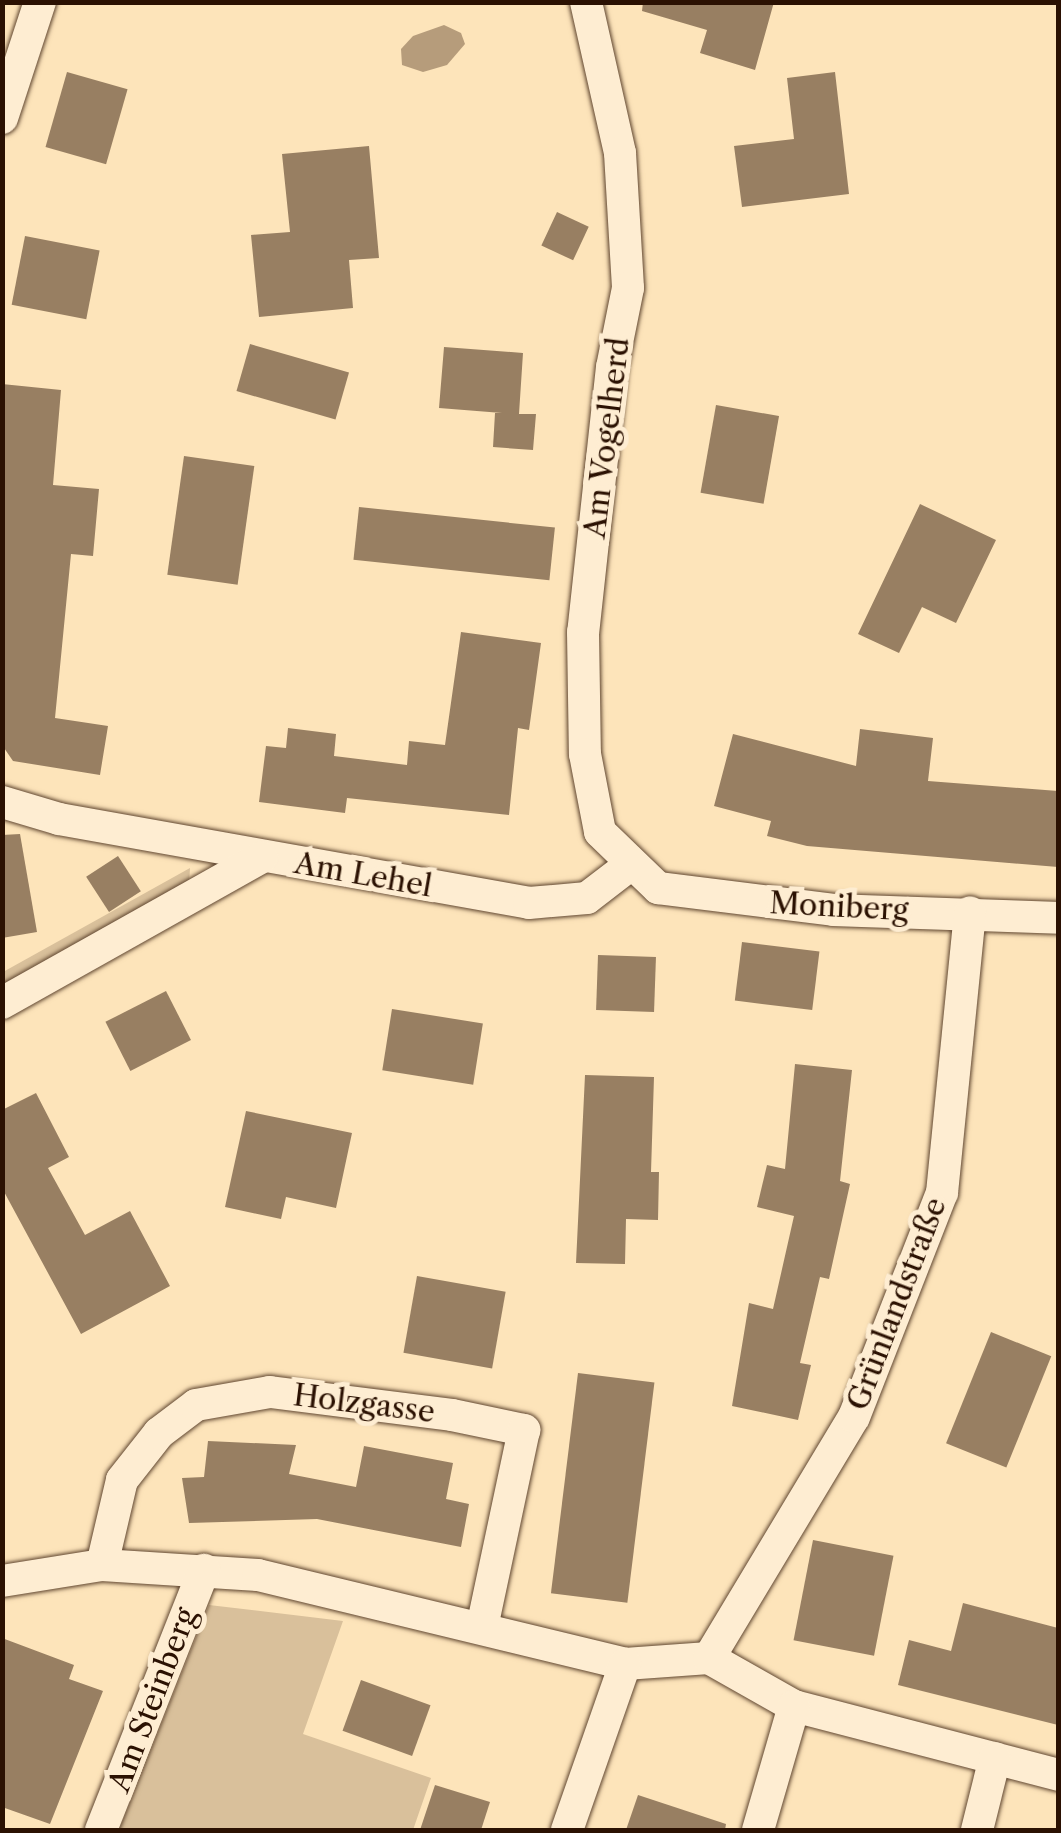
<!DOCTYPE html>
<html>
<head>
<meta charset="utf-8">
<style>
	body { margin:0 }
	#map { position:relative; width:1061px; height:1833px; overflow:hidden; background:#fde4ba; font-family:"Libre Caslon Text",serif }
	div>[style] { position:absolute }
	.green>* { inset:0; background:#d9c09b }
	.water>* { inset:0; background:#b69c7b }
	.building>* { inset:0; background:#987f62; transform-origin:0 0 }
	.roads { filter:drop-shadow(0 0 2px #604630) drop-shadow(0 0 2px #604630) }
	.minor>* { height:32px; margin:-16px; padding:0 16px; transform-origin:16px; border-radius:16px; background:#feedd2 }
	span { translate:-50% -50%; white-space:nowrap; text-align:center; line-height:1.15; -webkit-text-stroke:10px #feedd2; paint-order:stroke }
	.street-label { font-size:30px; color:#2b1102 }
	.frame { position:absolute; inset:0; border:5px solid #2b1102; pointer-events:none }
</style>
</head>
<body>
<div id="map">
	<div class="green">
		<i style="clip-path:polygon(190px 868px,189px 883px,3px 988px,3px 972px)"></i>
		<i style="clip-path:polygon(209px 1605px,343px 1621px,303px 1734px,431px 1778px,413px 1830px,119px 1830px)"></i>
	</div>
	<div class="water">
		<i style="clip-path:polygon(444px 25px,461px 33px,465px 44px,447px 65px,423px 72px,402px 65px,401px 49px,413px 36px)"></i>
	</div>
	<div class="building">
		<i style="clip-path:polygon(643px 2px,774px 2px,755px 70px,700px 53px,707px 30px,642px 11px)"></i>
		<i style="left:67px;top:72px;width:63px;height:78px;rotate:16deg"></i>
		<i style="clip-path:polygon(835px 72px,849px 194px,742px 207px,734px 146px,794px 139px,787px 78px)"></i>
		<i style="clip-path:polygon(369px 146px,379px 258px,349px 260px,353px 308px,259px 317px,251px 235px,290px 232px,282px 154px)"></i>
		<i style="left:557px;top:212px;width:35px;height:37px;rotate:25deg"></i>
		<i style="left:25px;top:236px;width:76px;height:70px;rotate:11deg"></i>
		<i style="left:250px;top:344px;width:103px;height:49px;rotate:16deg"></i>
		<i style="clip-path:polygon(444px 347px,523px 353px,519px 414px,536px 414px,533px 450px,493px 447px,495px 413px,502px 413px,439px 408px)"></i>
		<i style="clip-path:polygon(2px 384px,61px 390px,53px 485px,99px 489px,93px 556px,71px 554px,55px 718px,108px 726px,100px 775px,13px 761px,2px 745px)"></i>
		<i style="left:716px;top:405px;width:64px;height:89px;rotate:10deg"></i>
		<i style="left:184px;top:456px;width:71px;height:120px;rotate:8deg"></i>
		<i style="clip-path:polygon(920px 504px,996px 540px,956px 623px,922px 607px,899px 653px,858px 634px)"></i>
		<i style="left:359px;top:507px;width:197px;height:53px;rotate:6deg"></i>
		<i style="clip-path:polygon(461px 632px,541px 643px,529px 730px,518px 728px,509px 815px,347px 798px,345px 813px,259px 802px,266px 746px,286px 748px,288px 728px,336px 734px,334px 756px,407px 765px,409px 741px,445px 745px)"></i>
		<i style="clip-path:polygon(860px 729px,933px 738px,928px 781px,1058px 791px,1058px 867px,807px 846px,767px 836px,771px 821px,714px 806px,733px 734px,856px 766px)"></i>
		<i style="clip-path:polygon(20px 834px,37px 932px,2px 938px,2px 835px)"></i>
		<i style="left:118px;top:856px;width:42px;height:38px;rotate:57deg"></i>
		<i style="left:742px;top:942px;width:78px;height:59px;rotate:7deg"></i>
		<i style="left:598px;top:955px;width:58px;height:55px;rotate:2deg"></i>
		<i style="left:166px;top:991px;width:55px;height:68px;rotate:63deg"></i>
		<i style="left:392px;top:1009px;width:92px;height:62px;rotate:9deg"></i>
		<i style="clip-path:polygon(795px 1064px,852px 1070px,840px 1181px,850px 1184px,829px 1279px,820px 1277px,800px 1363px,811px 1365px,798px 1420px,732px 1406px,749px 1303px,773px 1309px,794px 1216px,757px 1207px,767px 1165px,785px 1169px)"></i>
		<i style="clip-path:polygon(585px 1075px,654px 1077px,651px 1172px,659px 1172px,658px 1220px,626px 1219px,625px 1264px,576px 1263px)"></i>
		<i style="clip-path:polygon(36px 1093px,69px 1157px,48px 1168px,85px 1235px,130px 1211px,170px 1286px,81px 1334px,2px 1188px,2px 1110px)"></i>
		<i style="clip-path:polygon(246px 1111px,352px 1133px,336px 1208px,286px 1197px,281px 1219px,225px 1207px)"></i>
		<i style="left:417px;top:1276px;width:90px;height:78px;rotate:10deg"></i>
		<i style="left:991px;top:1332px;width:65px;height:120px;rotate:22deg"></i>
		<i style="left:578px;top:1373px;width:77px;height:222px;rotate:7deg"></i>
		<i style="clip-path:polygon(208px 1441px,296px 1445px,289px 1474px,356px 1487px,364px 1446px,453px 1463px,446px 1499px,469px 1504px,461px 1547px,317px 1519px,189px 1523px,182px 1478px,204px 1477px)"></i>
		<i style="left:813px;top:1540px;width:82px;height:102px;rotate:11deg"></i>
		<i style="clip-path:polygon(963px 1603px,1058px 1628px,1058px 1725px,898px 1685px,909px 1640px,951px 1651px)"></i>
		<i style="clip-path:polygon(2px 1638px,74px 1665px,69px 1679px,103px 1691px,50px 1824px,2px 1807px)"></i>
		<i style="left:361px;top:1680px;width:74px;height:54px;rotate:20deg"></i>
		<i style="clip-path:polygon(435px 1785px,490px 1802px,481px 1830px,420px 1830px)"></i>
		<i style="clip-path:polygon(638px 1795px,726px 1824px,725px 1830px,626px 1830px)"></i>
	</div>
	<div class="roads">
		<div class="minor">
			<i style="left:586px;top:2px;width:155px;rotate:77.3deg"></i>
			<i style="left:620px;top:153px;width:135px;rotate:86.6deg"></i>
			<i style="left:628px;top:288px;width:81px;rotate:101.4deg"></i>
			<i style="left:612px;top:367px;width:267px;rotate:96.2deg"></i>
			<i style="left:583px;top:632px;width:122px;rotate:89.1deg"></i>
			<i style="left:585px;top:754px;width:79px;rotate:79.1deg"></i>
			<i style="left:600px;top:832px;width:81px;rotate:44deg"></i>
			<i style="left:658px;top:888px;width:177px;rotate:7.1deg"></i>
			<i style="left:834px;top:910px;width:224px;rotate:2deg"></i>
			<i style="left:2px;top:118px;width:122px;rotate:-71.9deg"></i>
			<i style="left:2px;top:802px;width:59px;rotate:16.6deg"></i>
			<i style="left:59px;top:819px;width:477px;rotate:10.1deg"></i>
			<i style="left:529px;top:903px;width:58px;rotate:-4.9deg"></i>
			<i style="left:587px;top:898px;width:54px;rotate:-37.5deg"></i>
			<i style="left:2px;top:1003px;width:298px;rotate:-29.3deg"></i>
			<i style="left:102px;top:1565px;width:87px;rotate:-76.8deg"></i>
			<i style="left:122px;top:1480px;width:60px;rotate:-51.8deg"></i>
			<i style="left:159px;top:1433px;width:46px;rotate:-37.1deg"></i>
			<i style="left:196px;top:1405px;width:75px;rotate:-10deg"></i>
			<i style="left:270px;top:1392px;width:183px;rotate:7.2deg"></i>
			<i style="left:452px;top:1415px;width:74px;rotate:11.8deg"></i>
			<i style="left:524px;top:1430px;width:201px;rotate:102deg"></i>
			<i style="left:2px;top:1581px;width:101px;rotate:-9.1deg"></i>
			<i style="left:102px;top:1565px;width:156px;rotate:3.7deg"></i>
			<i style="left:258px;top:1575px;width:378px;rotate:13.6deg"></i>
			<i style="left:625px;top:1664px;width:84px;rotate:-4.1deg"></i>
			<i style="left:709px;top:1658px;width:98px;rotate:29.5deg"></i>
			<i style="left:794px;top:1706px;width:273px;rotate:14.6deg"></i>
			<i style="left:709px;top:1658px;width:281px;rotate:-59deg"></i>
			<i style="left:854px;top:1417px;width:241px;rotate:-68.6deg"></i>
			<i style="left:942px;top:1193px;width:282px;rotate:-84.3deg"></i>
			<i style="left:101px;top:1830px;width:280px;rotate:-68.4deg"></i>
			<i style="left:567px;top:1830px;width:176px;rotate:-70.7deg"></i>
			<i style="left:758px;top:1830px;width:129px;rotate:-73.8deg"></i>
			<i style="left:977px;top:1830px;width:74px;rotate:-76deg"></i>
		</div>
	</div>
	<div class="street-label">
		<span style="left:607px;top:438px;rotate:-83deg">Am Vogelherd</span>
		<span style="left:363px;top:875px;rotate:10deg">Am Lehel</span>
		<span style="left:839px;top:907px;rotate:3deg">Moniberg</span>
		<span style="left:897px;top:1304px;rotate:-69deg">Grünlandstraße</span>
		<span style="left:364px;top:1404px;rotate:7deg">Holzgasse</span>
		<span style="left:153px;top:1700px;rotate:-69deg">Am Steinberg</span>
	</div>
	<div class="frame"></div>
</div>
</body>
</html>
